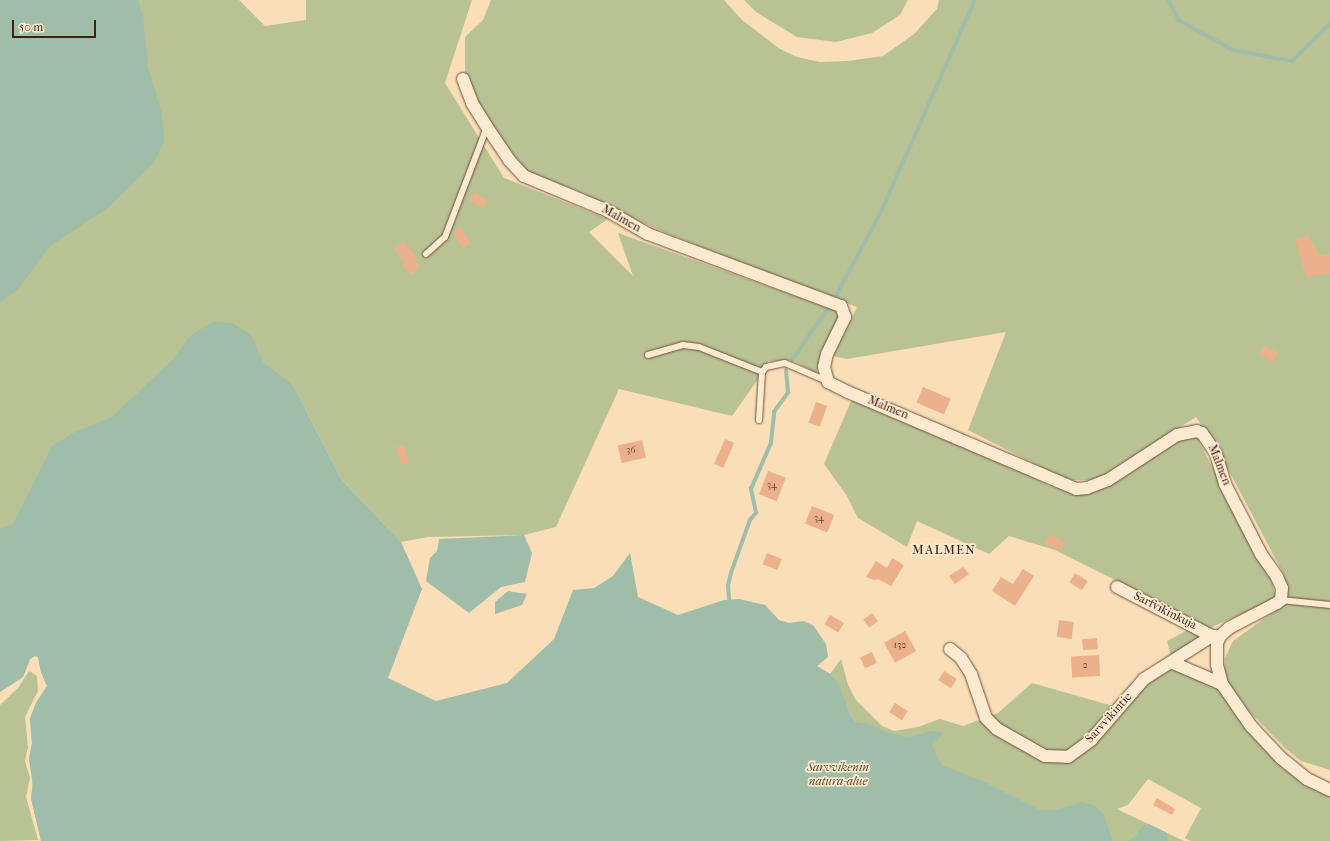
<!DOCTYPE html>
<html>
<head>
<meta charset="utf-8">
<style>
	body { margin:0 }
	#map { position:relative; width:1330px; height:841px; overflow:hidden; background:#fadeb7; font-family:"IM FELL French Canon",serif }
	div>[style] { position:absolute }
	.green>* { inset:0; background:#b9c293 }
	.water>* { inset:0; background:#9fbda9 }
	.stream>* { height:3.5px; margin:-1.75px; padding:0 1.75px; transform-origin:1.75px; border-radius:1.75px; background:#9fbda9 }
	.building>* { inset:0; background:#ebb18d; transform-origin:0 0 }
	.roads { filter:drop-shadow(0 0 1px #6d503b) drop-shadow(0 0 1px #6d503b) }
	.lane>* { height:6px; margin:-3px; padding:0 3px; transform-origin:3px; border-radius:3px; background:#fcead0 }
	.street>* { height:12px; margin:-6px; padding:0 6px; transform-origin:6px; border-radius:6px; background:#fcead0 }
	span { translate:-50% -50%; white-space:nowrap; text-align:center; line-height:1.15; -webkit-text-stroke:3.5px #fcead0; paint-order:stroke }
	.number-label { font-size:10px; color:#694531 }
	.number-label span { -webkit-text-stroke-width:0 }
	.street-label { font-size:12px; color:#3e2112 }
	.park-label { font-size:12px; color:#5d4932; font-style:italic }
	.neighbourhood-label { font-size:13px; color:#3e2112; letter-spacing:1px }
	.scale { position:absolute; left:12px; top:20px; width:84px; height:18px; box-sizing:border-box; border:2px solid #3e2112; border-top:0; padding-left:5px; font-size:12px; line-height:14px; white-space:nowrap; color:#3e2112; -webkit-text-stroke:3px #fcead0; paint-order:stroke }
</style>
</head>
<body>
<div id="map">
	<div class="green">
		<i style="clip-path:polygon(18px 0,239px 0,265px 26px,306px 20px,306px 0,472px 0,445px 83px,504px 178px,608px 219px,589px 232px,633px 276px,618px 233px,843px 313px,828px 339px,816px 373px,792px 360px,768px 361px,763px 372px,732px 416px,619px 389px,556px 527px,524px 535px,428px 537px,401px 542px,341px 479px,293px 385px,58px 781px,41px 841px,31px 798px,33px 778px,29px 759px,32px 743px,30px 719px,36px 703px,47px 686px,41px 672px,38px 657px,35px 656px,30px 659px,23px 677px,0 692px,0 75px)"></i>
		<i style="clip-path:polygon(491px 0,724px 0,742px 20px,780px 49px,797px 57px,820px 62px,848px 61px,883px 56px,914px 34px,937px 9px,939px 0,1330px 0,1330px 770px,1301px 761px,1286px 749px,1238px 700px,1224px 676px,1225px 658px,1233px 641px,1286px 603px,1284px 575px,1218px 450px,1196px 417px,1097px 480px,1066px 480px,968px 430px,1006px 332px,847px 359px,833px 356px,857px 307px,704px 248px,654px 228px,579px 191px,527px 172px,477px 106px,465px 79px,465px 37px,483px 20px)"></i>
		<i style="clip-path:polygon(744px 0,908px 0,900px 15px,872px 33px,836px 42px,797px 37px,756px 12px)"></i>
		<i style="clip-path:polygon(851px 401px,914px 419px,1050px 486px,1076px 493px,1099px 490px,1193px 430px,1271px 579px,1276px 599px,1214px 626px,1181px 655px,1171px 658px,1167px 641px,1201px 623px,1055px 550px,1009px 536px,989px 554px,917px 521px,907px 547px,858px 518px,847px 496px,824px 464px)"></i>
		<i style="clip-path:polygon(841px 659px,848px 685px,856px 700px,882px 726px,894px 731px,918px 727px,940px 719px,963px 726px,998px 713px,1032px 683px,1120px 708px,1165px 669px,1179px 670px,1217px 686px,1237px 715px,1330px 796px,1330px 841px,1191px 841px,1185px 838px,1201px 808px,1148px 779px,1128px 805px,1117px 809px,1184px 841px,813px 841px,822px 685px)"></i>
		<i style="clip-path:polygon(29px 671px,37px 676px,38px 691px,25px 717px,28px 747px,25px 761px,30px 778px,26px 797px,38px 840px,0 841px,0 705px,18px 688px)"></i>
	</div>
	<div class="water">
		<i style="clip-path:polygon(0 0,138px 0,143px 16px,148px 67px,162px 114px,164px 143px,152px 165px,109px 207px,50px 246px,17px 291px,0 302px)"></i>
		<i style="clip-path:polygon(213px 322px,233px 323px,251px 335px,263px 362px,293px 385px,341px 479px,401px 542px,422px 589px,388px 678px,436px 701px,507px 683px,554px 639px,573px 590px,594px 588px,613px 576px,630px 553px,638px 597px,678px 615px,724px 600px,739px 599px,765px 605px,779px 620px,789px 623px,803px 621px,813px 625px,826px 644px,828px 657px,817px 666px,829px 673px,839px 684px,850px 715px,855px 722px,872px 725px,885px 732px,908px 737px,932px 731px,944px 733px,932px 746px,942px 765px,980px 780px,1040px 810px,1058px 810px,1081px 802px,1094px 805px,1103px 813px,1113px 841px,41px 841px,31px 798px,33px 786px,29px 759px,32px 743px,30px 719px,36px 703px,47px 686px,41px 672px,38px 657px,35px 656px,30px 659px,23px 677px,0 692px,0 529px,13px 524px,52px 446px,73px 433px,112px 417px,174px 358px,191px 335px)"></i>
		<i style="clip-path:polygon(524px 535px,532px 553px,525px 582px,501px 587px,469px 613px,426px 581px,430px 558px,437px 551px,439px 539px)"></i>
		<i style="clip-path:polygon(508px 591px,527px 594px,522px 605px,495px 614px,495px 602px)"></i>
		<i style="clip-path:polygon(1149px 824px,1167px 833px,1168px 841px,1127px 841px,1134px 838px,1143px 825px)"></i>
	</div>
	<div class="stream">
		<i style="left:1169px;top:0;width:22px;rotate:63deg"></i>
		<i style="left:1179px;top:20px;width:62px;rotate:29.1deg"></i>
		<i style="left:1233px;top:50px;width:60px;rotate:10.6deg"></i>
		<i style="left:1292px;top:61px;width:53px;rotate:-44.2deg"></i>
		<i style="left:836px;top:296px;width:95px;rotate:-61.8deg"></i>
		<i style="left:881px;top:212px;width:232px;rotate:-66.1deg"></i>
		<i style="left:792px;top:360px;width:66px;rotate:-54.9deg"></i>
		<i style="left:729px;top:600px;width:14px;rotate:-94deg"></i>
		<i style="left:728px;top:586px;width:13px;rotate:-77deg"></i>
		<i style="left:731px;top:573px;width:56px;rotate:-70.3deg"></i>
		<i style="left:750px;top:520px;width:9px;rotate:-49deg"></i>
		<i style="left:756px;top:513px;width:25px;rotate:-102deg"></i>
		<i style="left:751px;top:489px;width:50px;rotate:-66.5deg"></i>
		<i style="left:771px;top:443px;width:31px;rotate:-84deg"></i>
		<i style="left:774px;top:412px;width:24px;rotate:-54deg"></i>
		<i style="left:788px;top:393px;width:22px;rotate:-95deg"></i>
	</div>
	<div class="building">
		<i style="left:474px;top:192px;width:16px;height:10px;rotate:30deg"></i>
		<i style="clip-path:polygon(461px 227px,471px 243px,462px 248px,453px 231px)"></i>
		<i style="clip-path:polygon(1308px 236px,1320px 255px,1330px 254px,1330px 273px,1306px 277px,1295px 239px)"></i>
		<i style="clip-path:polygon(403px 242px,417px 257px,414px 260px,420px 266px,411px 275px,402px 265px,405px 262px,394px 250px)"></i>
		<i style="left:1265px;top:345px;width:15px;height:11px;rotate:32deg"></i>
		<i style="left:923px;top:387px;width:30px;height:17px;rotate:23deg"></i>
		<i style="left:816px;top:402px;width:12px;height:22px;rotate:20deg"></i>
		<i style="left:725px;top:439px;width:10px;height:27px;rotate:24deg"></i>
		<i style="left:642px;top:440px;width:18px;height:25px;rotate:77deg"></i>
		<i style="left:404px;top:445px;width:19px;height:8px;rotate:74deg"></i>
		<i style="left:768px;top:471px;width:19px;height:25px;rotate:21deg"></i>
		<i style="left:812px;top:506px;width:24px;height:19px;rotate:22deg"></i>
		<i style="left:1051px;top:534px;width:16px;height:11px;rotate:30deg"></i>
		<i style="left:767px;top:553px;width:16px;height:12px;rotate:22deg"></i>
		<i style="clip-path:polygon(892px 558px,904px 565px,891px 586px,878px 579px,874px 580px,866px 577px,876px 561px,887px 568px)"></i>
		<i style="clip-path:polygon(963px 567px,969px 574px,955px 584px,949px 576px)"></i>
		<i style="clip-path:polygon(1023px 569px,1034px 576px,1015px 606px,992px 591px,1001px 577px,1013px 584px)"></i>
		<i style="left:1075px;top:573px;width:15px;height:11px;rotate:32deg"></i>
		<i style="left:872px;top:613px;width:10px;height:11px;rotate:53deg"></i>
		<i style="left:830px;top:615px;width:16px;height:11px;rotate:30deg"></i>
		<i style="left:1059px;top:620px;width:15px;height:17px;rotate:8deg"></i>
		<i style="left:905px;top:631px;width:23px;height:24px;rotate:61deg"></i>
		<i style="left:1097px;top:638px;width:11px;height:15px;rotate:85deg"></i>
		<i style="left:872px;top:652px;width:12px;height:13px;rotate:66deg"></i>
		<i style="left:1099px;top:655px;width:21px;height:28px;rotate:87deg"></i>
		<i style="left:944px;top:671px;width:15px;height:11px;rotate:32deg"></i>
		<i style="left:895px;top:703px;width:15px;height:11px;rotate:32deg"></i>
		<i style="clip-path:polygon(1157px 798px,1175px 809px,1172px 815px,1153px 805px)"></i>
	</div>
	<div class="roads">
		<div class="lane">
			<i style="left:426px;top:254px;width:25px;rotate:-42deg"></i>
			<i style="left:445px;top:237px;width:118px;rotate:-69.1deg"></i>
			<i style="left:648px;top:355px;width:36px;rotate:-16deg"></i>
			<i style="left:683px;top:345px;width:16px;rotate:7deg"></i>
			<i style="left:699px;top:347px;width:68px;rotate:21.6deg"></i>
			<i style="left:759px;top:420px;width:48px;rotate:-86.4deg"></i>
			<i style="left:762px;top:372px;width:6px;rotate:-51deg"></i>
			<i style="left:766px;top:367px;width:19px;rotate:-12deg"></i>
			<i style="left:785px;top:363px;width:46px;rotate:23.2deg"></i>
			<i style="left:1281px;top:600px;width:49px;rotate:5.8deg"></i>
		</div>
		<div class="street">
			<i style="left:463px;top:79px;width:26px;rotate:69deg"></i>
			<i style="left:472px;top:103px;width:28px;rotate:58deg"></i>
			<i style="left:487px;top:127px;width:40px;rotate:56deg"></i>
			<i style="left:509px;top:160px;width:22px;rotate:47deg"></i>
			<i style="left:524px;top:176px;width:91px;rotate:22.6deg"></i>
			<i style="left:608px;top:211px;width:46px;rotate:29.9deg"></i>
			<i style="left:648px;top:234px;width:206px;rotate:20.5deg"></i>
			<i style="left:841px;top:306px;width:12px;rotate:70deg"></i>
			<i style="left:845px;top:317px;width:41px;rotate:115.9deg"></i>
			<i style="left:827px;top:354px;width:13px;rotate:103deg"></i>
			<i style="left:824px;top:367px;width:16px;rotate:75deg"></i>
			<i style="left:828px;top:382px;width:22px;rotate:27deg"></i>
			<i style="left:848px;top:392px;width:248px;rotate:23deg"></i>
			<i style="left:1076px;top:489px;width:11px;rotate:-5deg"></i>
			<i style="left:1087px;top:488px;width:22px;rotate:-21deg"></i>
			<i style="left:1108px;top:480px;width:82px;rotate:-33.1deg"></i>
			<i style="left:1177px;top:435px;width:20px;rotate:-11deg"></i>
			<i style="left:1197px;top:431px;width:5px;rotate:22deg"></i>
			<i style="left:1202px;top:433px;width:25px;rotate:56deg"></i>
			<i style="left:1216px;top:454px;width:31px;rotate:73deg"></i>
			<i style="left:1225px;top:484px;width:79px;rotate:62.8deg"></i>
			<i style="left:1261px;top:554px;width:28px;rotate:55deg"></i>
			<i style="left:1277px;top:577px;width:12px;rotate:66deg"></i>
			<i style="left:1282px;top:588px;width:12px;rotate:95deg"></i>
			<i style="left:1281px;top:600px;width:5px;rotate:143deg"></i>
			<i style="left:1277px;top:603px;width:54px;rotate:152.5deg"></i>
			<i style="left:1229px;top:628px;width:12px;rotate:138deg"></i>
			<i style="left:1220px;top:636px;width:8px;rotate:113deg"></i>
			<i style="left:1217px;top:643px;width:22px;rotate:90deg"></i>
			<i style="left:1217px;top:665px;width:20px;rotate:75deg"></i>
			<i style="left:1222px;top:684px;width:51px;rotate:55.4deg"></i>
			<i style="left:1251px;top:726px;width:44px;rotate:46.8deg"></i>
			<i style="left:1281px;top:758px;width:33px;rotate:39deg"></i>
			<i style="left:1307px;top:779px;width:25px;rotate:26deg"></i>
			<i style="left:1117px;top:587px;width:107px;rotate:27.3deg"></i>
			<i style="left:950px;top:649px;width:14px;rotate:39deg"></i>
			<i style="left:961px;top:658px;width:19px;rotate:58deg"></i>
			<i style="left:971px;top:674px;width:46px;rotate:71.2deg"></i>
			<i style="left:986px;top:718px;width:16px;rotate:45deg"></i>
			<i style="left:997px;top:729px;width:55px;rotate:29.4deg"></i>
			<i style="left:1045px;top:756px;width:23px;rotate:2deg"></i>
			<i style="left:1068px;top:757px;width:29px;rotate:-36deg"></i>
			<i style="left:1091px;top:740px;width:81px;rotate:-49deg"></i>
			<i style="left:1144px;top:679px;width:80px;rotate:-32.3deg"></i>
			<i style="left:1212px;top:636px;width:8px"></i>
			<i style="left:1173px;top:663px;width:53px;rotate:23.2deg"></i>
		</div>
	</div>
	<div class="number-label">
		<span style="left:631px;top:451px">36</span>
		<span style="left:772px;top:486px">34</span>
		<span style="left:819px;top:519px">34</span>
		<span style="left:900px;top:646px">132</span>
		<span style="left:1085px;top:666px">2</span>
	</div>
	<div class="street-label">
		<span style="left:621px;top:219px;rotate:29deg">Malmen</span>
		<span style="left:888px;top:408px;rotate:22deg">Malmen</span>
		<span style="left:1219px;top:465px;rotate:68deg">Malmen</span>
		<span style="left:1165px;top:611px;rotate:27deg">Sarfvikinkuja</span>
		<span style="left:1109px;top:718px;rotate:-48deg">Sarvvikintie</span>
	</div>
	<div class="park-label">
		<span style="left:838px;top:775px">Sarvvikenin<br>natura-alue</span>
	</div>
	<div class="neighbourhood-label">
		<span style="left:944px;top:550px">MALMEN</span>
	</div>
	<div class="scale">50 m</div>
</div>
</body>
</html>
